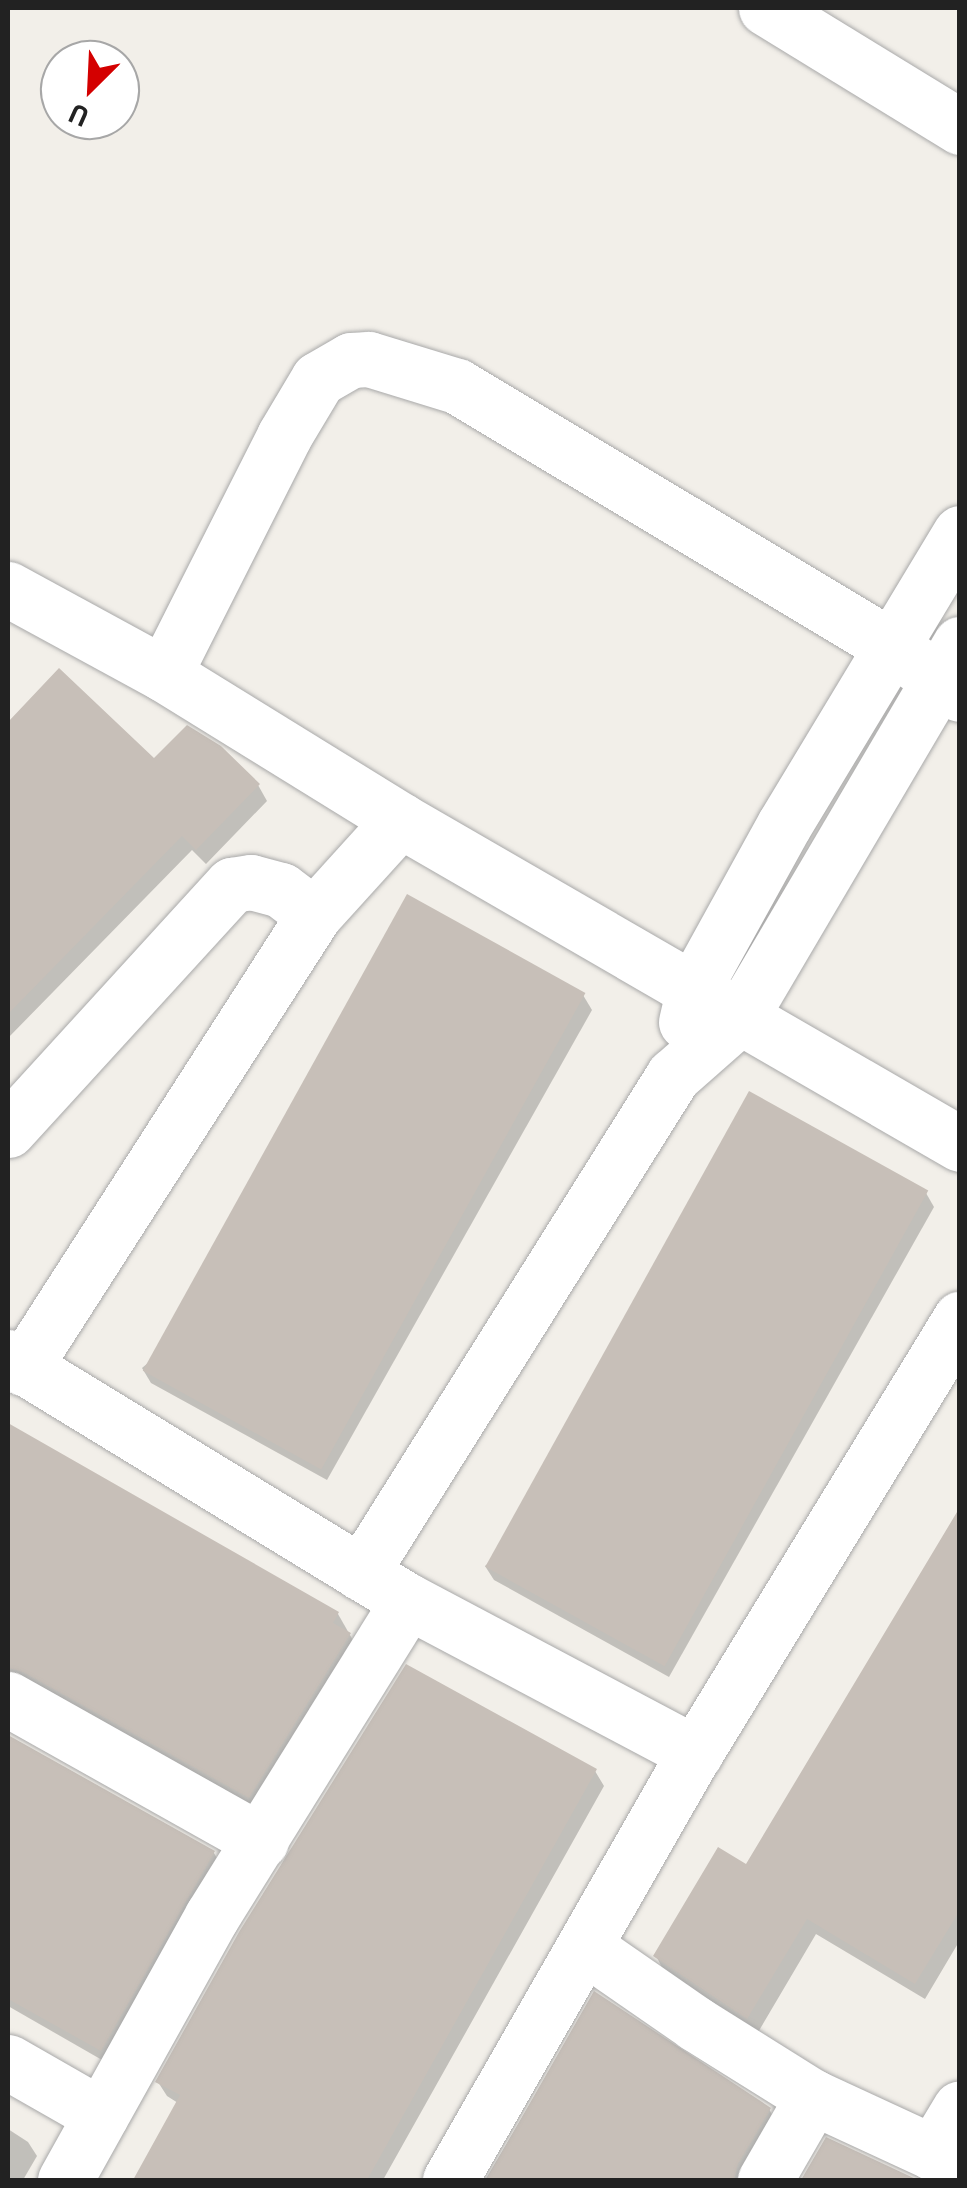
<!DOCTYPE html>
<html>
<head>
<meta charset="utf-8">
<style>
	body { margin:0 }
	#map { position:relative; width:967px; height:2188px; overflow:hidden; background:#f2efe9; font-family:"Titillium Web",sans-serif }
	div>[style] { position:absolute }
	.shadow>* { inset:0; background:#0003 }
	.building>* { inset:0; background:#c7bfb8; transform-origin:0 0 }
	.roads { filter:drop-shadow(0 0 2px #a9a9a9) drop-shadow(0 0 2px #a9a9a9) }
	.minor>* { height:55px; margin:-27.5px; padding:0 27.5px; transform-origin:27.5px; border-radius:27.5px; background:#fff }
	span { translate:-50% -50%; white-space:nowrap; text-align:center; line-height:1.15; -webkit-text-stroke:10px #fff; paint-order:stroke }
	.frame { position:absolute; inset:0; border:10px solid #222; pointer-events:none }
	.north { position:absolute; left:40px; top:40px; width:100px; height:100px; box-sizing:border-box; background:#fff; border:2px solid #a7a7a7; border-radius:50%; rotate:204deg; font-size:28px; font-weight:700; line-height:40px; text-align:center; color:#222 }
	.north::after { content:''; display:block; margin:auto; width:35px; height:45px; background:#d40000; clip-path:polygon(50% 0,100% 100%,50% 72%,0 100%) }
</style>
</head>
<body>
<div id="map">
	<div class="shadow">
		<i style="clip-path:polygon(59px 672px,154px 762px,258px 785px,267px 801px,206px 864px,192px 850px,8px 1038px,8px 725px)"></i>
		<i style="clip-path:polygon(583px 995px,592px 1010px,327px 1480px,151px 1383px,142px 1368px)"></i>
		<i style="clip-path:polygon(926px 1193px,934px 1207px,669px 1677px,494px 1580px,485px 1566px)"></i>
		<i style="clip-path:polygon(8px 1424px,338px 1614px,358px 1649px,257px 1811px,8px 1684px)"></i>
		<i style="clip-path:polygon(960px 1513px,960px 1940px,925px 1999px,816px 1934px,757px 2034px,665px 1973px,656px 1956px,747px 1868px)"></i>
		<i style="clip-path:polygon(8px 1737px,214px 1853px,222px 1868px,109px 2064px,8px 2006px)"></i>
		<i style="clip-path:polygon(595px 1771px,604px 1786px,383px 2180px,135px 2180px,178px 2103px,167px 2096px,158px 2082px)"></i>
		<i style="clip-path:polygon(595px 1995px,769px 2109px,777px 2124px,748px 2180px,485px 2180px)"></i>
		<i style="clip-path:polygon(8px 2129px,28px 2142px,37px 2156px,23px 2180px,8px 2180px)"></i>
		<i style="clip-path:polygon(827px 2141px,913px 2180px,804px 2180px)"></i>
	</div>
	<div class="building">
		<i style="clip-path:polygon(59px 668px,154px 758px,187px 725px,221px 746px,260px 784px,196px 850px,182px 836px,8px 1014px,8px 722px)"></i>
		<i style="left:407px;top:894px;width:204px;height:545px;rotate:29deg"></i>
		<i style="left:749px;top:1091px;width:205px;height:544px;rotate:29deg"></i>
		<i style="clip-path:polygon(8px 1423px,339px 1612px,333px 1623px,351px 1633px,249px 1798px,23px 1672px,8px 1668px)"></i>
		<i style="clip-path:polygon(960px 1507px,960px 1910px,915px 1984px,807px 1919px,747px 2019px,653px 1956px,718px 1847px,746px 1864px)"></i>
		<i style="clip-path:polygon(406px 1664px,597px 1769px,367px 2180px,133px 2180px,180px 2095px,155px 2082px,239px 1932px)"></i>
		<i style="clip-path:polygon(8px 1735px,215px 1851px,101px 2051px,8px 1999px)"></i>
		<i style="clip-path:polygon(594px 1991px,771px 2108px,738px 2164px,734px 2180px,486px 2180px)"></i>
		<i style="clip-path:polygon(826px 2137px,918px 2180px,919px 2180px,801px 2180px)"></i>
	</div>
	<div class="roads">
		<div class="minor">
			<i style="left:766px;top:8px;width:228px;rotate:31.5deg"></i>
			<i style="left:8px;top:589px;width:178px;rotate:28.6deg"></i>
			<i style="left:164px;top:674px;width:278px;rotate:31.7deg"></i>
			<i style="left:400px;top:820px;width:647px;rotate:30.05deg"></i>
			<i style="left:164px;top:674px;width:267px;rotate:-63.2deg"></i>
			<i style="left:284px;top:436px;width:66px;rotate:-59.2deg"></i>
			<i style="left:318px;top:379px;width:38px;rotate:-30deg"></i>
			<i style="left:351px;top:360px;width:18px;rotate:-3deg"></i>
			<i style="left:369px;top:359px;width:92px;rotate:17.1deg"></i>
			<i style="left:457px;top:386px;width:504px;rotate:30.94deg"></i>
			<i style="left:889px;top:645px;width:86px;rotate:34.6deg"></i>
			<i style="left:686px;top:1022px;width:35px;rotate:-77deg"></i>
			<i style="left:694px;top:988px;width:186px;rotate:-61.1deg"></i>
			<i style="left:784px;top:825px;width:341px;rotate:-58.9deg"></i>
			<i style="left:8px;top:1130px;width:332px;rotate:-47.6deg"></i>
			<i style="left:232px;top:885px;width:19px;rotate:-9deg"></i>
			<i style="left:251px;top:882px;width:31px;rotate:15deg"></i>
			<i style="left:281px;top:890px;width:41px;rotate:37.1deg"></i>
			<i style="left:8px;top:1357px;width:469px;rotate:31.4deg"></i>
			<i style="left:408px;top:1601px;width:325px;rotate:27.9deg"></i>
			<i style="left:23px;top:1368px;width:538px;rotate:-57.28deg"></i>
			<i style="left:314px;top:915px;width:128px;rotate:-47.8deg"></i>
			<i style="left:361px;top:1573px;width:587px;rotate:-57.88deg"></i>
			<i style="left:673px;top:1076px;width:91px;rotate:-41.4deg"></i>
			<i style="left:741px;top:1016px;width:432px;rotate:-59.5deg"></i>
			<i style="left:8px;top:1699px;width:290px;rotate:29.3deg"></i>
			<i style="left:585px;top:1947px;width:135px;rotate:34.7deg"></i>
			<i style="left:696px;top:2024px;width:138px;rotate:32deg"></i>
			<i style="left:813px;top:2097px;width:162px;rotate:24.8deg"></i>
			<i style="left:8px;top:2062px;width:107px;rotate:29.7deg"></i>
			<i style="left:933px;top:2153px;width:52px;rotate:-59deg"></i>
			<i style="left:65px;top:2180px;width:302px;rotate:-60.9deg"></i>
			<i style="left:212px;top:1916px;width:371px;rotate:-58.1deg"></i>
			<i style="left:450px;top:2180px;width:492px;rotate:-60.2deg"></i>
			<i style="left:695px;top:1753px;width:509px;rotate:-58.59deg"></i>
			<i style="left:765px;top:2180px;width:96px;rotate:-60deg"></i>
		</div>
	</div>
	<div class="frame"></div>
	<div class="north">U</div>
</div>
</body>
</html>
